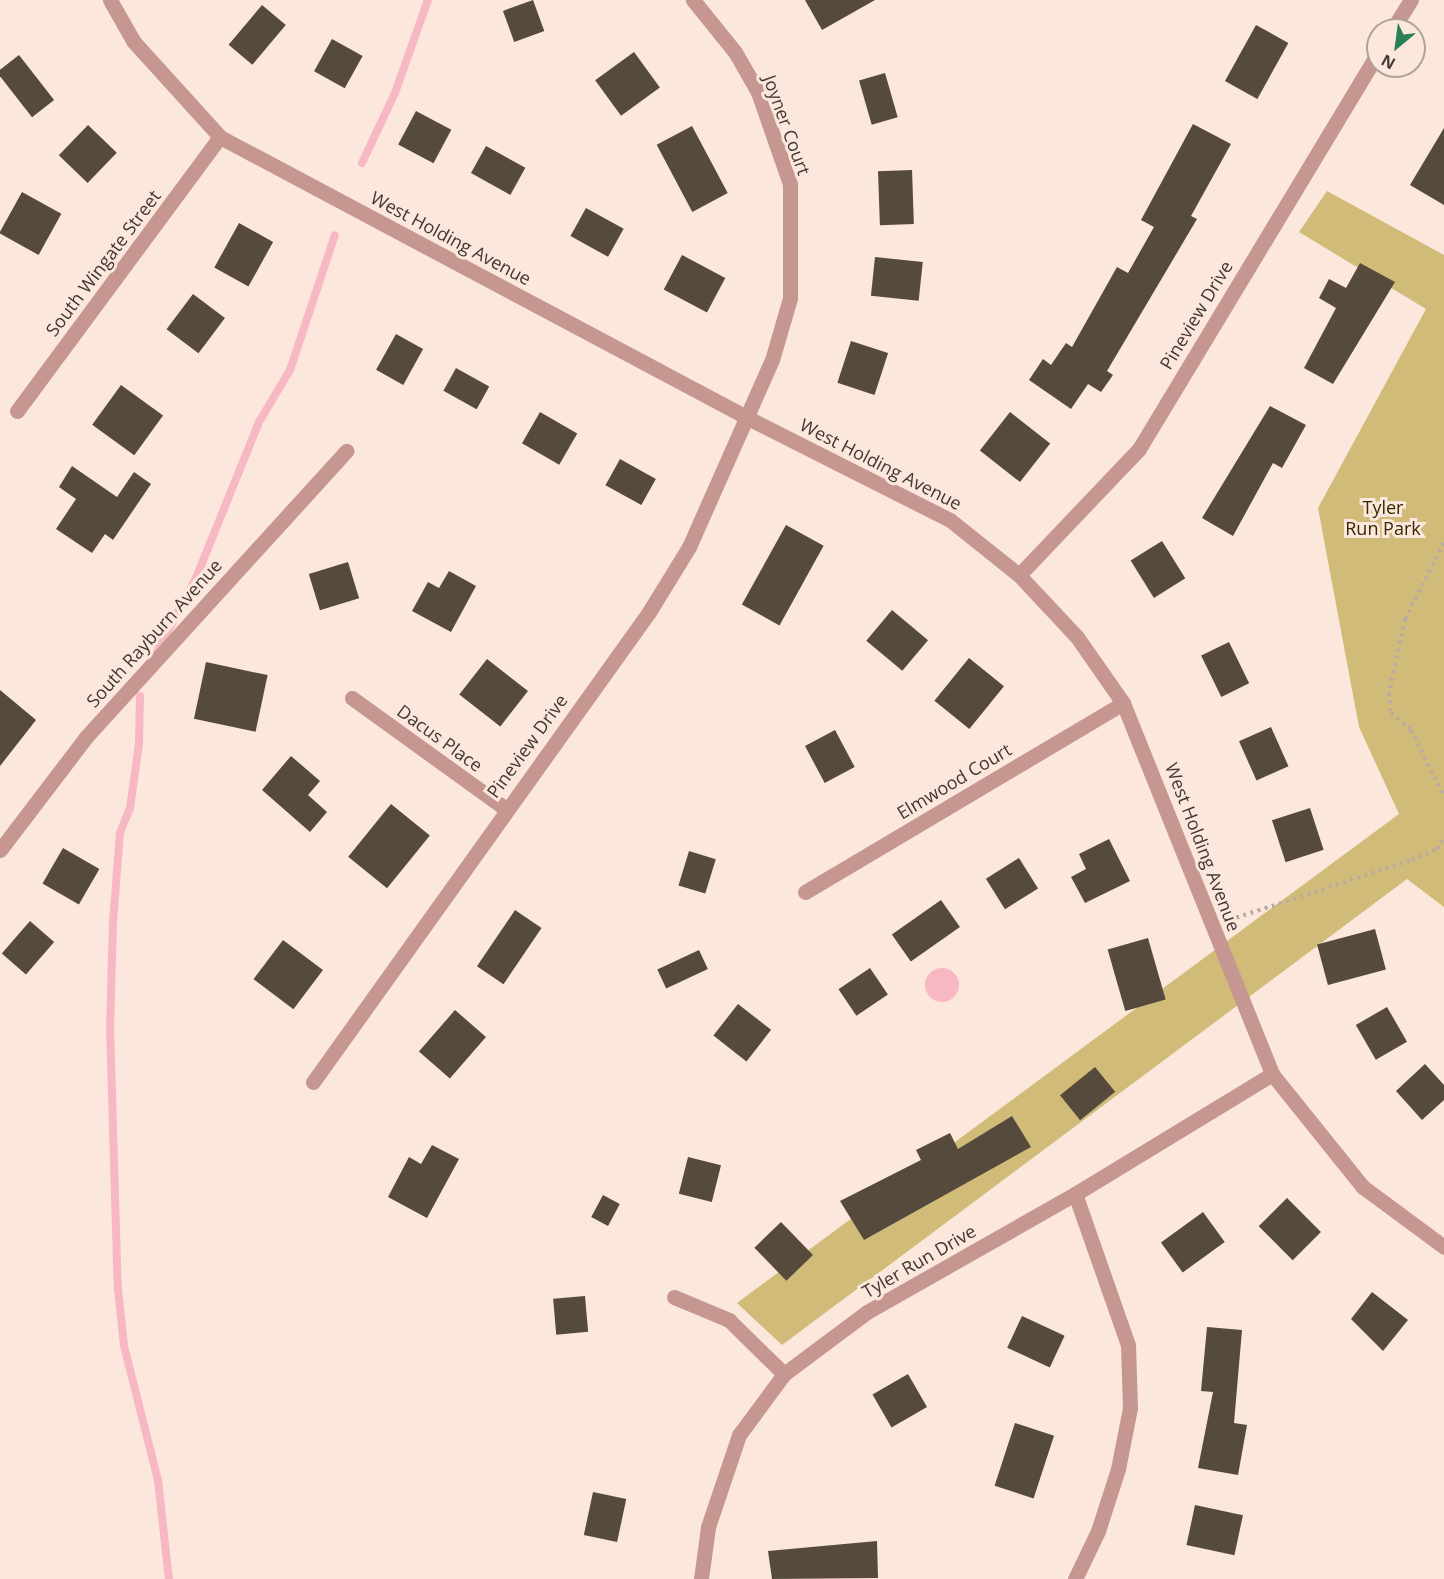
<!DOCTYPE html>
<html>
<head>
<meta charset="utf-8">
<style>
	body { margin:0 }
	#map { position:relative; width:1444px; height:1579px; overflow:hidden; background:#fbe7dc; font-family:"Open Sans",sans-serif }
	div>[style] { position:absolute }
	.green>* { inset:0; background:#d0bb78 }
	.water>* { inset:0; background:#f8b8c3 }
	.round { border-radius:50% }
	.stream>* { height:8px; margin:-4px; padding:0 4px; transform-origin:4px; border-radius:4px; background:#f8b8c3 }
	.building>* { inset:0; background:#564a3d; transform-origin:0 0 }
	.path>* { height:4px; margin-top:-2px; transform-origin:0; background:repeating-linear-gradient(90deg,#baaaa2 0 3px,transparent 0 7.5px) }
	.street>* { height:15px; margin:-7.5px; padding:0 7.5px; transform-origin:7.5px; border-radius:7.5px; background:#c59790 }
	span { translate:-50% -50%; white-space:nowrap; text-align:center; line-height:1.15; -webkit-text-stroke:6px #fbe7dc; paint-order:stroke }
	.street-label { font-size:18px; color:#403834 }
	.park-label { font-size:18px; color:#352900 }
	.north { position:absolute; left:1366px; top:18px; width:60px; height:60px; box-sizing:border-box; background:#fbe7dc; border:2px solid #b0a199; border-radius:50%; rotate:209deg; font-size:16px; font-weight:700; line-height:24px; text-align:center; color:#403834 }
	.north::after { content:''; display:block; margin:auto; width:21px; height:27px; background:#2b8155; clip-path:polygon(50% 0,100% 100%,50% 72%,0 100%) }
</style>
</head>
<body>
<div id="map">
	<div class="green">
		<i style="clip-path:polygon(1327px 191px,1444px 255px,1444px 907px,1407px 879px,782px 1345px,737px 1303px,1399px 814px,1359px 727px,1318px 508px,1426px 309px,1299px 232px)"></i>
	</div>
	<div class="water">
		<i class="round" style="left:925px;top:968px;width:34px;height:34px"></i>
	</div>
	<div class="stream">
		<i style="left:362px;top:163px;width:77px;rotate:-64.8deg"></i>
		<i style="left:395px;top:93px;width:99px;rotate:-70.5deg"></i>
		<i style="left:157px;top:652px;width:84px;rotate:-62.2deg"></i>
		<i style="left:196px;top:578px;width:168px;rotate:-68deg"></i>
		<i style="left:259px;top:422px;width:61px;rotate:-59.2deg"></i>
		<i style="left:290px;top:370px;width:142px;rotate:-71.6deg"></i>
		<i style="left:140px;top:696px;width:48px;rotate:91.2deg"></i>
		<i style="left:139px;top:744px;width:65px;rotate:98deg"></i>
		<i style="left:130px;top:808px;width:27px;rotate:112deg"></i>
		<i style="left:120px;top:833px;width:88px;rotate:94.5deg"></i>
		<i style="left:113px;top:921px;width:106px;rotate:91.6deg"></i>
		<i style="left:110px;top:1027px;width:262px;rotate:88.3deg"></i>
		<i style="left:118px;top:1289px;width:57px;rotate:84deg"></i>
		<i style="left:124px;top:1346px;width:138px;rotate:75.8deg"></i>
		<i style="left:158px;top:1480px;width:100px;rotate:83.7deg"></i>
	</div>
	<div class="building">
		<i style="left:533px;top:0;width:33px;height:32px;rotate:70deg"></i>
		<i style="clip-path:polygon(805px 0,875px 0,822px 30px)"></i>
		<i style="left:262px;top:5px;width:31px;height:52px;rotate:40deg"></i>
		<i style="left:1256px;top:25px;width:37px;height:64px;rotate:29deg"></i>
		<i style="left:332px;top:39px;width:35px;height:37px;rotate:29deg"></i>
		<i style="left:634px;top:52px;width:44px;height:48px;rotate:54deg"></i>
		<i style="left:19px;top:55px;width:57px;height:28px;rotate:52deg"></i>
		<i style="left:885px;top:73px;width:46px;height:27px;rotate:74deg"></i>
		<i style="left:416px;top:111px;width:40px;height:38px;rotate:28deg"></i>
		<i style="clip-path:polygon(1193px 124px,1231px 144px,1191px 216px,1197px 219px,1107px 371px,1113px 375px,1101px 392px,1088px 384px,1071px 409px,1029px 380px,1043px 359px,1051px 365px,1066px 343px,1072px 347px,1117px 267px,1128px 273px,1154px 227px,1141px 220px)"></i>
		<i style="left:88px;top:125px;width:40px;height:42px;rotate:44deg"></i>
		<i style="left:692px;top:126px;width:76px;height:40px;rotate:62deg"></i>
		<i style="clip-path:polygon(1444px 128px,1444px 205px,1410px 185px)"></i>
		<i style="left:486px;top:146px;width:45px;height:31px;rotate:29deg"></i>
		<i style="left:912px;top:170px;width:54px;height:34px;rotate:88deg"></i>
		<i style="left:22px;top:192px;width:45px;height:47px;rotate:29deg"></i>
		<i style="left:586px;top:208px;width:43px;height:32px;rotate:29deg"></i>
		<i style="left:239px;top:223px;width:39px;height:51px;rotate:29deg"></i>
		<i style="left:682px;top:255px;width:49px;height:39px;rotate:28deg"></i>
		<i style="left:875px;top:257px;width:48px;height:39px;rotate:6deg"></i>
		<i style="clip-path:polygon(1360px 263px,1395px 282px,1333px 384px,1304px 368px,1336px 308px,1319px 298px,1329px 279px,1346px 288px)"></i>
		<i style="left:193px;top:294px;width:40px;height:44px;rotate:37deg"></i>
		<i style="left:396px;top:334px;width:31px;height:41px;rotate:29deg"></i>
		<i style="left:851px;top:341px;width:39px;height:44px;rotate:18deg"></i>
		<i style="left:456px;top:368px;width:38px;height:26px;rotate:29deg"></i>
		<i style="left:121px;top:385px;width:52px;height:49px;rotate:36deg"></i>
		<i style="clip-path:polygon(1270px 406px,1306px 425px,1282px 468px,1273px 463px,1233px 536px,1202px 518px)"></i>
		<i style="left:540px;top:412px;width:43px;height:36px;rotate:30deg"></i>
		<i style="left:1010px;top:412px;width:51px;height:49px;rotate:38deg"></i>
		<i style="left:620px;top:459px;width:41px;height:30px;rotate:29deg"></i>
		<i style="clip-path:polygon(72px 466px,117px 497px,134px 472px,151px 484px,113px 540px,105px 534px,92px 553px,56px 529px,76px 499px,59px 487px)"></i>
		<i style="left:786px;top:525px;width:43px;height:91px;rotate:29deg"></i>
		<i style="left:1162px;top:541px;width:44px;height:37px;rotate:58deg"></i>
		<i style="left:348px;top:562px;width:38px;height:41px;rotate:73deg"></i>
		<i style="clip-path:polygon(449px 571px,476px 586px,451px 632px,412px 611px,428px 582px,439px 588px)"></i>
		<i style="left:892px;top:610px;width:47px;height:40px;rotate:40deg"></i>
		<i style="left:1229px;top:642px;width:46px;height:31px;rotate:64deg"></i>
		<i style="left:969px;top:658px;width:45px;height:55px;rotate:39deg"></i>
		<i style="left:487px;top:659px;width:52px;height:45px;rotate:38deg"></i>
		<i style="left:206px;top:662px;width:63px;height:58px;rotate:12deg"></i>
		<i style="clip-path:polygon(0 690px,36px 720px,0 766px)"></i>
		<i style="left:1271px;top:727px;width:43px;height:35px;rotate:66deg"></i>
		<i style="left:835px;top:730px;width:42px;height:34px;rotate:62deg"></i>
		<i style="clip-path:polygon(291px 756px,320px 781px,308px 795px,327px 812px,310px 832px,262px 790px)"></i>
		<i style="left:391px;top:804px;width:50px;height:68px;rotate:39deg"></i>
		<i style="left:1310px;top:808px;width:44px;height:40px;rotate:72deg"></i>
		<i style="clip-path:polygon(1109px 839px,1130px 881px,1085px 903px,1071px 877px,1086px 869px,1079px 854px)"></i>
		<i style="left:63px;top:848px;width:42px;height:41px;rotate:30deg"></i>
		<i style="left:689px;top:851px;width:28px;height:36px;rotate:17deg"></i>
		<i style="left:1019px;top:858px;width:36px;height:39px;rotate:58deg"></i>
		<i style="left:941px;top:900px;width:33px;height:60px;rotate:55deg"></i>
		<i style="left:515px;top:910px;width:32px;height:68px;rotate:34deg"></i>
		<i style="left:30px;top:921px;width:32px;height:43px;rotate:41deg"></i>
		<i style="left:1375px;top:929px;width:42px;height:60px;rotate:75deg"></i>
		<i style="left:1148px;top:938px;width:64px;height:42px;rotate:74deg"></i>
		<i style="left:283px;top:940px;width:50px;height:49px;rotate:37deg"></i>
		<i style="left:699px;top:950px;width:21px;height:46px;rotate:65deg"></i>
		<i style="left:870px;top:968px;width:32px;height:38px;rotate:56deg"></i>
		<i style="left:738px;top:1004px;width:42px;height:40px;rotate:38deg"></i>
		<i style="left:1387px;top:1007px;width:40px;height:36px;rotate:60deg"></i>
		<i style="left:455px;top:1010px;width:41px;height:55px;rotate:41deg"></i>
		<i style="clip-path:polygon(1425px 1064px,1444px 1085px,1444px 1100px,1422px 1120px,1396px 1091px)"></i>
		<i style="left:1095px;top:1067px;width:32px;height:45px;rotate:51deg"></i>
		<i style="clip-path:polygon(1012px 1116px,1031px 1147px,864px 1240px,840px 1201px,921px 1160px,916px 1150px,950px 1133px,958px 1149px)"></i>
		<i style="clip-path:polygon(432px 1145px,459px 1159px,427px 1218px,388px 1197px,409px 1157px,421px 1164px)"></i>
		<i style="left:688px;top:1157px;width:34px;height:38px;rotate:14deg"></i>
		<i style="left:603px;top:1195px;width:19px;height:25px;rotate:28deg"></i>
		<i style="left:1287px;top:1198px;width:48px;height:40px;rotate:45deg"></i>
		<i style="left:1203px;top:1212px;width:37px;height:52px;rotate:54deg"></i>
		<i style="left:781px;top:1222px;width:46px;height:37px;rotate:46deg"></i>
		<i style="clip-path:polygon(1372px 1292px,1408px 1320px,1383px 1351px,1351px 1319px)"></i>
		<i style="left:585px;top:1296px;width:36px;height:32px;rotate:85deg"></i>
		<i style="left:1022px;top:1316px;width:47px;height:35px;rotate:25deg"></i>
		<i style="clip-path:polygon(1207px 1327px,1242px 1330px,1234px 1423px,1247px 1425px,1238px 1475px,1198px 1468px,1213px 1392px,1201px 1391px)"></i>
		<i style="left:908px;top:1374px;width:38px;height:41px;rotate:60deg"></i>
		<i style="left:1015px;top:1423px;width:41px;height:66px;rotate:18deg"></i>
		<i style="left:593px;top:1492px;width:34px;height:44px;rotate:12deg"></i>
		<i style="left:1195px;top:1505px;width:49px;height:41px;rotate:12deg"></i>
		<i style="clip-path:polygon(877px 1541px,878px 1578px,772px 1579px,768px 1551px)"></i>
	</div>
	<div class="path">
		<i style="left:1444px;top:543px;width:85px;rotate:117.2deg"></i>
		<i style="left:1405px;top:619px;width:76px;rotate:102.2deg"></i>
		<i style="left:1389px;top:693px;width:20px;rotate:84deg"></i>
		<i style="left:1391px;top:713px;width:26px;rotate:40deg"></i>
		<i style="left:1411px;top:730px;width:74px;rotate:63.4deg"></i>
		<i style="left:1229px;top:920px;width:193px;rotate:-18.2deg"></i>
		<i style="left:1412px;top:860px;width:27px;rotate:-24deg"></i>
		<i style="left:1437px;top:849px;width:14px;rotate:-60deg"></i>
	</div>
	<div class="street">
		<i style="left:110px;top:0;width:48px;rotate:60.3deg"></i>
		<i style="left:134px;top:42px;width:128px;rotate:47.8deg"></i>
		<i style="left:220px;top:137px;width:598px;rotate:28.02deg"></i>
		<i style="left:748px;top:418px;width:226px;rotate:26.8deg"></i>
		<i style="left:950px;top:520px;width:88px;rotate:38.6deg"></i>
		<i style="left:1019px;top:575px;width:85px;rotate:46.9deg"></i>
		<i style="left:1077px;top:637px;width:80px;rotate:55.1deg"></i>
		<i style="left:1123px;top:703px;width:400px;rotate:68.1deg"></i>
		<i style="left:1272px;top:1074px;width:145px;rotate:51.2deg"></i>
		<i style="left:1363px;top:1187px;width:101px;rotate:36.5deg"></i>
		<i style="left:1392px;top:30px;width:36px;rotate:-58deg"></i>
		<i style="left:17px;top:411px;width:341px;rotate:-53.5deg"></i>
		<i style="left:1019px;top:575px;width:174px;rotate:-46.4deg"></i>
		<i style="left:1139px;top:449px;width:463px;rotate:-58.9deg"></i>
		<i style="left:352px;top:698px;width:190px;rotate:35.8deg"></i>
		<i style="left:0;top:850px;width:142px;rotate:-52.7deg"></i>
		<i style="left:86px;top:737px;width:387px;rotate:-47.7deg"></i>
		<i style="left:805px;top:892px;width:370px;rotate:-30.7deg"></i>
		<i style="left:313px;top:1082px;width:578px;rotate:-54.44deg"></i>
		<i style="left:649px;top:612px;width:76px;rotate:-58.4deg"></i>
		<i style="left:689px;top:547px;width:205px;rotate:-66.1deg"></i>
		<i style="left:772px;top:360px;width:65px;rotate:-73.8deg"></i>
		<i style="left:790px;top:298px;width:114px;rotate:-90deg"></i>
		<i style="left:790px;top:184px;width:97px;rotate:-109.2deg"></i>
		<i style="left:758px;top:92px;width:46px;rotate:-119.9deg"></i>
		<i style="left:735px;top:52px;width:67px;rotate:-128.9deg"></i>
		<i style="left:674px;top:1297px;width:60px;rotate:22.7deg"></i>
		<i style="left:729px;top:1320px;width:77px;rotate:44.5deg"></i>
		<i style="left:701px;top:1579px;width:52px;rotate:-82.3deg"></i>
		<i style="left:708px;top:1527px;width:97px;rotate:-71.4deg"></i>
		<i style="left:739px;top:1435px;width:76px;rotate:-53.6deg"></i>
		<i style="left:784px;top:1374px;width:104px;rotate:-36.8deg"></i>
		<i style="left:867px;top:1312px;width:239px;rotate:-29.6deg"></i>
		<i style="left:1075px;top:1194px;width:231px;rotate:-31.3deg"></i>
		<i style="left:1075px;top:1579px;width:53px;rotate:-64.4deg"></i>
		<i style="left:1098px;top:1531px;width:65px;rotate:-72.1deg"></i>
		<i style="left:1118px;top:1469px;width:62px;rotate:-78.9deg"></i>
		<i style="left:1130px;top:1408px;width:63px;rotate:-91.8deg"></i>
		<i style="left:1128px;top:1345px;width:160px;rotate:-109.3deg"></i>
	</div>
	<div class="street-label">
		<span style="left:787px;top:125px;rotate:70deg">Joyner Court</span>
		<span style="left:451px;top:238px;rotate:28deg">West Holding Avenue</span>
		<span style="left:103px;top:263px;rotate:-53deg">South Wingate Street</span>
		<span style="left:1196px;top:315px;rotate:-59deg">Pineview Drive</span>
		<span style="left:881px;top:464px;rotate:27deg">West Holding Avenue</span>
		<span style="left:154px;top:633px;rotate:-48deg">South Rayburn Avenue</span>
		<span style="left:440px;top:738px;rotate:36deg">Dacus Place</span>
		<span style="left:527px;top:746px;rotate:-54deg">Pineview Drive</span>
		<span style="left:954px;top:781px;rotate:-31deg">Elmwood Court</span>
		<span style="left:1203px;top:847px;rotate:69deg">West Holding Avenue</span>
		<span style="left:919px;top:1261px;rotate:-30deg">Tyler Run Drive</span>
	</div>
	<div class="park-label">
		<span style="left:1383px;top:518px">Tyler<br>Run Park</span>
	</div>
	<div class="north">N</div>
</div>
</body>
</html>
